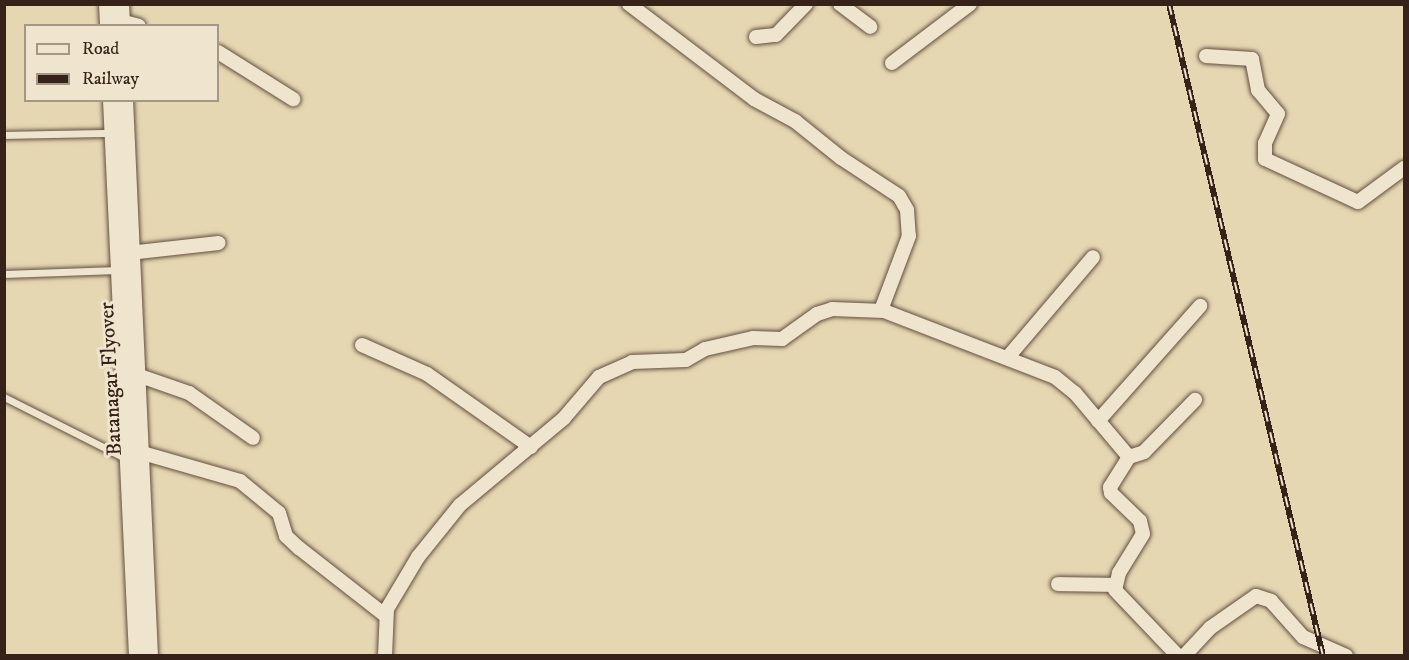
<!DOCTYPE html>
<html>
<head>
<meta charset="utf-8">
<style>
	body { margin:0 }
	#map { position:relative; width:1409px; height:660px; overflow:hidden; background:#e6d7b3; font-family:"IM FELL DW Pica",serif }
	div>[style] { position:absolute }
	.roads { filter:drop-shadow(0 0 2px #624f3f) drop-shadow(0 0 2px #624f3f) }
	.service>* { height:7px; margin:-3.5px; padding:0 3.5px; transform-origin:3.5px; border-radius:3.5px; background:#efe5ce }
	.minor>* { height:14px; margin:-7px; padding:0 7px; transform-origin:7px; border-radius:7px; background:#efe5ce }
	.tertiary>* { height:16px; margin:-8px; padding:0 8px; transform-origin:8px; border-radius:8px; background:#efe5ce }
	.secondary>* { height:20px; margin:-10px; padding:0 10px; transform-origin:10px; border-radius:10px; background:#efe5ce }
	.rail>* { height:6px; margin-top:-3px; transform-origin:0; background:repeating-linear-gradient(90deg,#efe5ce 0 11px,#362218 0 22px); box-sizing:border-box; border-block:2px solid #362218 }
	span { translate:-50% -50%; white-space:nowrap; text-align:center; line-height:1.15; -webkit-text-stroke:6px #efe5ce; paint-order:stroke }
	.street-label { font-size:21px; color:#362218 }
	.frame { position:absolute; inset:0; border:6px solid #362218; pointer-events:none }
	.legend { position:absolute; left:24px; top:24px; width:195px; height:78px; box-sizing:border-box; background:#efe5ce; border:2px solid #a59785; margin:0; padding:8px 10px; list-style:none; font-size:18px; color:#362218 }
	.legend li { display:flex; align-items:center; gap:12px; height:30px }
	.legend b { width:30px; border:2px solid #a59785 }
</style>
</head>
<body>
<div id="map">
	<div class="roads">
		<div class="service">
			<i style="left:4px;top:135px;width:108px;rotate:-1.1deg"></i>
			<i style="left:4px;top:274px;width:114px;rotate:-2deg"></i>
			<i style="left:4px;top:397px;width:138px;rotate:26.8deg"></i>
		</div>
		<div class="minor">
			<i style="left:629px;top:4px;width:157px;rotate:37.2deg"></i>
			<i style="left:754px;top:99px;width:47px;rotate:28.2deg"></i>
			<i style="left:795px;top:121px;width:59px;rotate:38.8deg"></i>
			<i style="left:841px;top:158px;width:69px;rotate:33.2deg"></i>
			<i style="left:899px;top:196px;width:16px;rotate:60deg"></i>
			<i style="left:907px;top:210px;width:26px;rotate:86deg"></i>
			<i style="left:909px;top:236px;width:79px;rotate:110.7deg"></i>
			<i style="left:840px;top:4px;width:38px;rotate:37deg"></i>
			<i style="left:128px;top:23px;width:11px;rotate:15deg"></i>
			<i style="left:756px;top:37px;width:20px;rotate:-6deg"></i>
			<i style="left:776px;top:35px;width:43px;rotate:-45.9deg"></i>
			<i style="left:218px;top:52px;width:89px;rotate:32.1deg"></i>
			<i style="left:1206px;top:56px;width:46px;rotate:3.7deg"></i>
			<i style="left:1252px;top:59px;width:32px;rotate:79deg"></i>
			<i style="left:1258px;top:90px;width:31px;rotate:50deg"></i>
			<i style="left:1278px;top:114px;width:32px;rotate:114deg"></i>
			<i style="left:1265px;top:143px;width:16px;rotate:90deg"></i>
			<i style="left:1265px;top:159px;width:102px;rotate:24.8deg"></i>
			<i style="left:1358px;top:202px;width:57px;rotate:-36.5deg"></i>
			<i style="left:892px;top:63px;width:98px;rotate:-37.1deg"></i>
			<i style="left:138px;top:252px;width:81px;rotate:-6.4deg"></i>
			<i style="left:362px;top:345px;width:71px;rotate:24deg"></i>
			<i style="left:427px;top:374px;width:127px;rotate:35.1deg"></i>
			<i style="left:1008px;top:357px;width:131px;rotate:-49.6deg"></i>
			<i style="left:143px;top:377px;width:49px;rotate:19.2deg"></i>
			<i style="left:189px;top:393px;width:78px;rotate:35.1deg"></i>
			<i style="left:1098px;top:421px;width:154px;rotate:-48.4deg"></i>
			<i style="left:146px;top:454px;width:98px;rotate:16deg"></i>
			<i style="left:240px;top:481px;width:50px;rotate:39.4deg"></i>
			<i style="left:279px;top:513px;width:24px;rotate:73deg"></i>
			<i style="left:286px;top:536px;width:18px;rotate:43deg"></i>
			<i style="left:299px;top:548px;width:110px;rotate:38deg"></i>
			<i style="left:1129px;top:457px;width:16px;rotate:-18deg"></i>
			<i style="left:1144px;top:452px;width:73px;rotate:-45.6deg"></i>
			<i style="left:1058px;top:584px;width:56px;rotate:1deg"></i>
			<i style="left:385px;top:656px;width:47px;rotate:-87.6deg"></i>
			<i style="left:387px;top:609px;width:61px;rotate:-59.2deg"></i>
			<i style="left:418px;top:557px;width:67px;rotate:-51.1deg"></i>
			<i style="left:460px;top:505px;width:136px;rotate:-39.9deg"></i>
			<i style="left:564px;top:418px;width:54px;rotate:-49.5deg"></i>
			<i style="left:599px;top:377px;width:36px;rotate:-24deg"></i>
			<i style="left:632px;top:362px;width:54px;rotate:-2.1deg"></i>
			<i style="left:686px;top:360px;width:22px;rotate:-30deg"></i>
			<i style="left:705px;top:349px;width:49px;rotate:-12.9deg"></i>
			<i style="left:753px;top:338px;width:29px;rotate:2deg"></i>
			<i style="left:782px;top:339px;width:43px;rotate:-35.5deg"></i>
			<i style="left:817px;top:314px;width:16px;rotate:-18deg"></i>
			<i style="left:832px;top:309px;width:52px;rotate:2.2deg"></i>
			<i style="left:884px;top:311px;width:183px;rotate:21.1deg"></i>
			<i style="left:1055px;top:377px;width:26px;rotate:39deg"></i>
			<i style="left:1075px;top:393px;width:84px;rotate:49.8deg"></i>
			<i style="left:1129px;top:457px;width:36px;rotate:122deg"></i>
			<i style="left:1110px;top:487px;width:6px;rotate:81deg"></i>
			<i style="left:1111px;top:493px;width:40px;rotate:44deg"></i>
			<i style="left:1140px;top:521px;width:13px;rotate:77deg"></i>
			<i style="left:1143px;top:534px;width:46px;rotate:121.6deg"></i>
			<i style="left:1119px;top:573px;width:17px;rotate:103deg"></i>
			<i style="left:1115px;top:590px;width:91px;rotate:46.3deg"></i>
			<i style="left:1184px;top:656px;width:38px;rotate:-47deg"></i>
			<i style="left:1210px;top:628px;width:56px;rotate:-34.8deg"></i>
			<i style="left:1256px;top:596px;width:16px;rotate:18deg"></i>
			<i style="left:1271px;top:601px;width:48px;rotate:48.4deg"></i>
			<i style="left:1303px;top:637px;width:47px;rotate:23.8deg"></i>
		</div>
		<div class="tertiary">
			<i style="left:107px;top:4px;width:22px;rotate:87deg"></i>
			<i style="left:111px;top:100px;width:557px;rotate:87.32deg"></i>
		</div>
		<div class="secondary">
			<i style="left:119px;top:4px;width:22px;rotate:87deg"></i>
			<i style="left:123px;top:100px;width:557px;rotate:87.43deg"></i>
		</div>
	</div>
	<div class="rail">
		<i style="left:1169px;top:4px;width:670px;rotate:76.71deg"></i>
	</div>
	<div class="street-label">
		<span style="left:111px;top:379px;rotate:-93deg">Batanagar Flyover</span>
	</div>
	<div class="frame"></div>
	<ul class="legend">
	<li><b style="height:8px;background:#efe5ce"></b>Road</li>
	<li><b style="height:8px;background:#362218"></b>Railway</li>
	</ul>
</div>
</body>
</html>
